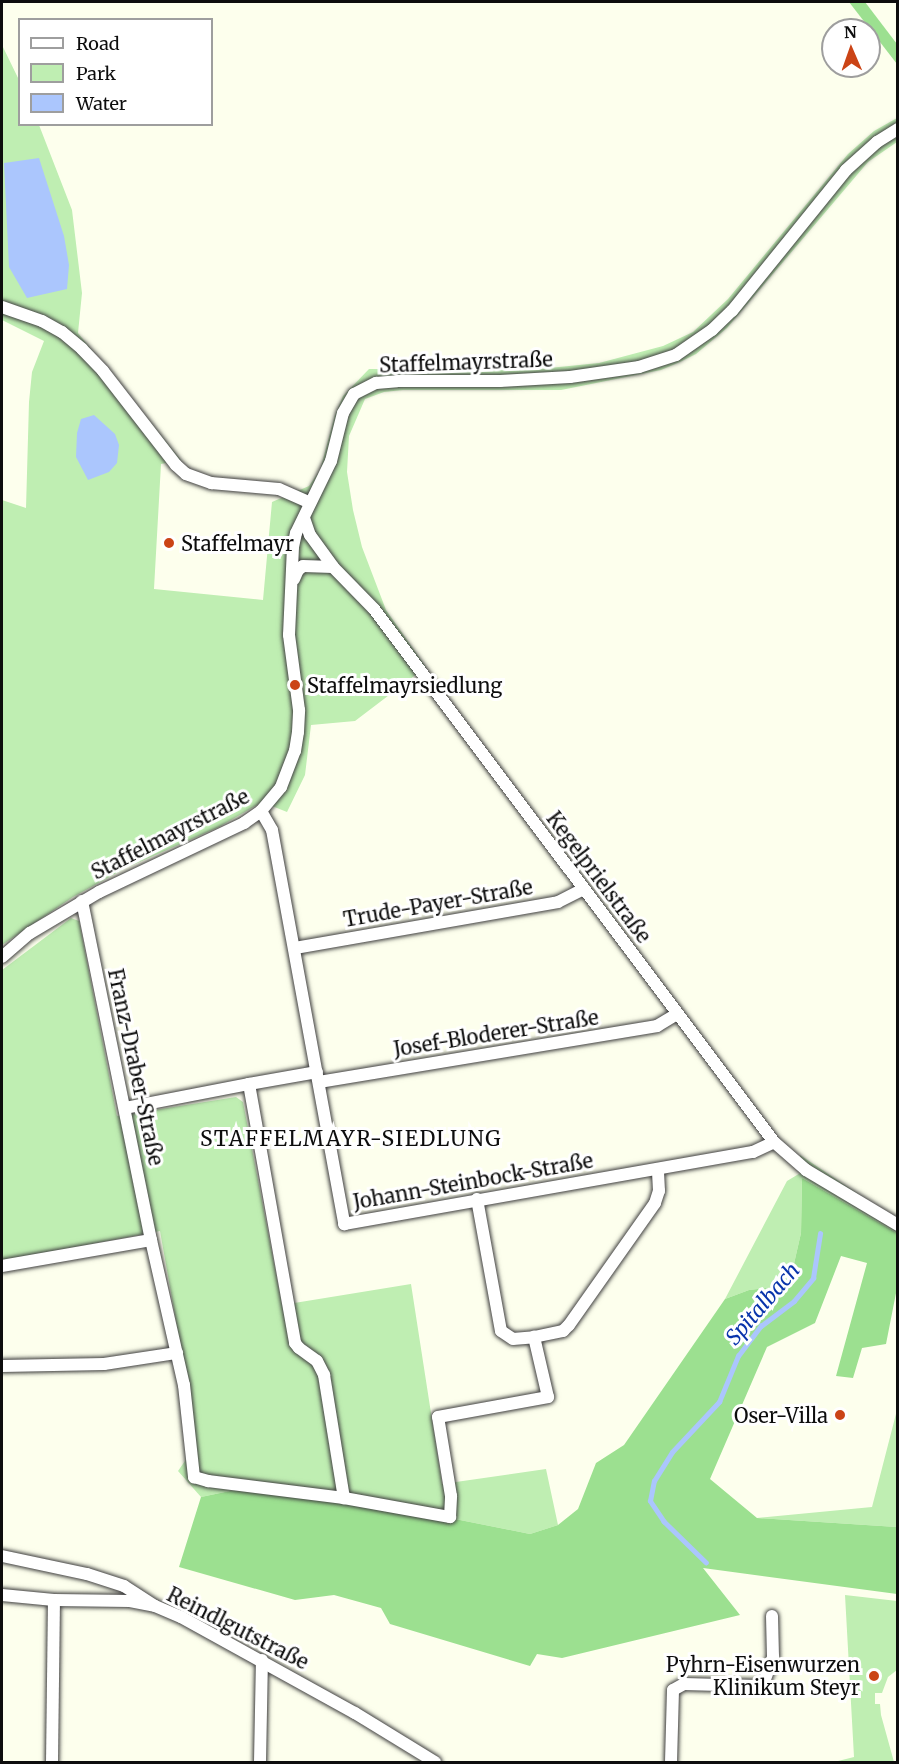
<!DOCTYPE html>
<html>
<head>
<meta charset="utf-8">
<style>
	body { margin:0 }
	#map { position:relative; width:899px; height:1764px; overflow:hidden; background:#fdffed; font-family:Merriweather,serif }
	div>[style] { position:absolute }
	.green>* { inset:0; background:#bfeeb2 }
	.forest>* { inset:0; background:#9ce090 }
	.water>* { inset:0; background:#abc6fd }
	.stream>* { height:4.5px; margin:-2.25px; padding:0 2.25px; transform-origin:2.25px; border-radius:2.25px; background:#abc6fd }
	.roads { filter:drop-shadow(0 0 2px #404040) drop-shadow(0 0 2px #404040) }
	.minor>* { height:12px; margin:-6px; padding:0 6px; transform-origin:6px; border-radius:6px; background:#fff }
	.dots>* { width:16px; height:16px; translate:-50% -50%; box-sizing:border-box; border:3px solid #fff; border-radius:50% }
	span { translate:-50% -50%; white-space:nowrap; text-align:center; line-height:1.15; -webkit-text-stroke:6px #fff; paint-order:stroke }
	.street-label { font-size:20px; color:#0d0d0d }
	.poi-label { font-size:20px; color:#0d0d0d }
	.left { translate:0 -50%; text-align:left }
	.right { translate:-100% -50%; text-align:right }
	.neighbourhood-label { font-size:21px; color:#0d0d0d; letter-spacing:1.5px }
	.water-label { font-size:21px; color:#0934ab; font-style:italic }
	.frame { position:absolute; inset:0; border:3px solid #0d0d0d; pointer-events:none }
	.legend { position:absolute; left:18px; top:18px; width:195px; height:108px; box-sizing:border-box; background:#fff; border:2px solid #9e9e9e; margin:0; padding:8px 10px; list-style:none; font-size:18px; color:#0d0d0d }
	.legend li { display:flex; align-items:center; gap:12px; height:30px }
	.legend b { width:30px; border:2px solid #9e9e9e }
	.north { position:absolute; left:821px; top:18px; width:60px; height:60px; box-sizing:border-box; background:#fff; border:2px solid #9e9e9e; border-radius:50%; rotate:358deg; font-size:16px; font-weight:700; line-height:24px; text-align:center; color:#0d0d0d }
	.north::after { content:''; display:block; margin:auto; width:21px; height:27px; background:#cb4416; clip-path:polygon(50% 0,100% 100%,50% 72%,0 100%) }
</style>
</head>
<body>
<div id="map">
	<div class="green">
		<i style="clip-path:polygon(2px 45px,19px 80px,20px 124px,39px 125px,72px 210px,82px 293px,78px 333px,181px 460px,161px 464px,154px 589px,263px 600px,272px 502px,309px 486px,320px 470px,335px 415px,343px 396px,369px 369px,529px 370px,599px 363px,663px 346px,693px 332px,728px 299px,848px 154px,874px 131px,897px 118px,897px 142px,868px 162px,727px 328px,696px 354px,680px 362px,661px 370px,561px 390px,403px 390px,384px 392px,365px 399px,349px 436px,347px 472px,353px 510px,362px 547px,386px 610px,426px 667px,355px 721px,311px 725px,305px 775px,287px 812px,262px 802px,219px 827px,126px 868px,73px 897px,2px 945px,2px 500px,26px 508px,29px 402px,32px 372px,44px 341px,2px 320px)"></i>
		<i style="clip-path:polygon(71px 918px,79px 921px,117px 1116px,236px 1097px,243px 1102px,282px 1305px,411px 1284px,442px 1484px,546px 1469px,558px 1525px,530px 1534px,340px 1496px,244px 1488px,201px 1497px,178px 1471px,187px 1458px,189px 1394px,160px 1231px,2px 1261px,2px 970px)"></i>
		<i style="clip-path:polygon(800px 1155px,897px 1220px,897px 1233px,802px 1178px,801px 1233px,793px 1268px,784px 1281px,774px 1287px,749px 1290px,725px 1299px,787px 1181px,802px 1172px)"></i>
		<i style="clip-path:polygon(897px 1410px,897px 1527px,757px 1518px,872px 1507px)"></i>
		<i style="clip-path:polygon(845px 1595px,897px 1601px,897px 1670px,888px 1677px,882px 1693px,875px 1693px,875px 1704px,880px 1704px,881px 1715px,894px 1762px,834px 1762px,854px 1757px)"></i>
	</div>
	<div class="forest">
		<i style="clip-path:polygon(849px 2px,865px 2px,897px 44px,897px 64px)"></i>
		<i style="clip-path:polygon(802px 1178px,897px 1233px,897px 1288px,886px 1344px,862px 1348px,853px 1378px,836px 1376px,867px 1263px,841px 1256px,815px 1323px,767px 1347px,710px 1479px,757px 1518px,897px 1527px,897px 1594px,703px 1568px,740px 1615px,562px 1658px,537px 1654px,530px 1666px,390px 1624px,381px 1608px,334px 1595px,295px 1600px,179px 1567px,201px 1497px,244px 1488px,340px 1496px,530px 1534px,558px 1525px,578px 1509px,596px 1463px,624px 1445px,725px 1299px,749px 1290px,774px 1287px,785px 1281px,793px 1268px,801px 1233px)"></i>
	</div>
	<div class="water">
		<i style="clip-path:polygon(39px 158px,64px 236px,69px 265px,67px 289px,27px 298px,9px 267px,4px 163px)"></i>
		<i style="clip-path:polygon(94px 415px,115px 434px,119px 445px,117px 463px,109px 472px,88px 480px,76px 457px,77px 433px,81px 419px)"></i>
	</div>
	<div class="stream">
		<i style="left:706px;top:1563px;width:59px;rotate:-135.7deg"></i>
		<i style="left:664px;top:1522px;width:25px;rotate:-124deg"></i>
		<i style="left:650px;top:1501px;width:20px;rotate:-79deg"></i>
		<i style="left:654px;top:1481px;width:34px;rotate:-58deg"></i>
		<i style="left:672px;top:1452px;width:69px;rotate:-46.8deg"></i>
		<i style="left:719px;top:1402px;width:50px;rotate:-67.6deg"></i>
		<i style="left:738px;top:1356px;width:38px;rotate:-53deg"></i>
		<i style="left:761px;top:1326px;width:41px;rotate:-37.1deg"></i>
		<i style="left:794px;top:1301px;width:30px;rotate:-50deg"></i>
		<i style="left:813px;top:1278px;width:45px;rotate:-81deg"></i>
	</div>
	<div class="roads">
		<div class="minor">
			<i style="left:2px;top:307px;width:42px;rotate:19.3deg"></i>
			<i style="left:42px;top:321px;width:23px;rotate:29deg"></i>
			<i style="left:62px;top:332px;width:26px;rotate:40deg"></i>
			<i style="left:82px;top:349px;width:30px;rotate:46deg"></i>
			<i style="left:103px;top:371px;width:119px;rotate:52.2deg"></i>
			<i style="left:176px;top:465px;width:13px;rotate:42deg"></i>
			<i style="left:186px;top:474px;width:27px;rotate:20deg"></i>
			<i style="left:211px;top:483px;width:68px;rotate:5deg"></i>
			<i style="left:279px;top:489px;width:34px;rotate:24deg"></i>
			<i style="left:304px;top:518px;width:18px;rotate:71deg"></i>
			<i style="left:310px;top:535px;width:39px;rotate:54deg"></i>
			<i style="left:333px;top:567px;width:59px;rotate:45.7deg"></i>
			<i style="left:374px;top:609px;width:666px;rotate:53.11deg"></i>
			<i style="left:774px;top:1142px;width:43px;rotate:41.2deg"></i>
			<i style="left:806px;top:1170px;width:107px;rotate:30.9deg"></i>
			<i style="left:294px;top:579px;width:10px;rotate:-66deg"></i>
			<i style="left:298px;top:570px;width:6px;rotate:-39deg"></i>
			<i style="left:303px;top:566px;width:30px;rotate:2deg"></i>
			<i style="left:261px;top:811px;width:22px;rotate:60deg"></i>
			<i style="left:272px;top:830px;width:401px;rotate:79.6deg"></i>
			<i style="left:344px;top:1224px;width:415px;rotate:-10deg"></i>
			<i style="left:753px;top:1152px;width:23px;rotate:-25deg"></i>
			<i style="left:82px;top:901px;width:346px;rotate:78.5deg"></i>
			<i style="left:151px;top:1240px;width:149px;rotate:77.2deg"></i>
			<i style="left:184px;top:1385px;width:93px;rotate:83.8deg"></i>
			<i style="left:194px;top:1477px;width:15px;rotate:16deg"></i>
			<i style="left:208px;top:1481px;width:137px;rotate:7.1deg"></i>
			<i style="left:344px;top:1498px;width:108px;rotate:10.2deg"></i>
			<i style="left:450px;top:1517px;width:21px;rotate:-87deg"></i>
			<i style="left:451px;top:1496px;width:80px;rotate:-99.3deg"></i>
			<i style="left:438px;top:1417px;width:112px;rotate:-10.3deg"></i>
			<i style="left:548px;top:1397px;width:62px;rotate:-103.1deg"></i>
			<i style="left:295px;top:948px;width:267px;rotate:-9.9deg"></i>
			<i style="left:558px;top:902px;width:29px;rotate:-27deg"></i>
			<i style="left:2px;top:957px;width:37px;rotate:-41deg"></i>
			<i style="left:30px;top:933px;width:80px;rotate:-30.7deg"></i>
			<i style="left:99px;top:892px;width:161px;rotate:-25.4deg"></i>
			<i style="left:244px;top:823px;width:21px;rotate:-35deg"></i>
			<i style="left:261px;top:811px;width:31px;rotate:-50deg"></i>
			<i style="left:281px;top:787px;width:39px;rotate:-69deg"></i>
			<i style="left:295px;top:751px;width:19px;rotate:-81deg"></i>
			<i style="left:298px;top:732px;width:22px;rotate:-87deg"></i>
			<i style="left:299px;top:710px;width:76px;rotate:-97.6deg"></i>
			<i style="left:289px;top:635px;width:88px;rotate:-87.4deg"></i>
			<i style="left:293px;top:547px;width:14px;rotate:-78deg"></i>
			<i style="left:296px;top:533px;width:80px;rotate:-64.1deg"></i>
			<i style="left:331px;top:461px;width:49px;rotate:-76deg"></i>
			<i style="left:343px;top:413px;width:22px;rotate:-60deg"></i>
			<i style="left:354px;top:394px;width:25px;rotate:-27deg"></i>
			<i style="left:376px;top:383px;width:21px;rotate:-5deg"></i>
			<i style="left:397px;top:381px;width:103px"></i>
			<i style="left:500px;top:381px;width:70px;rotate:-3.3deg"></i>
			<i style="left:570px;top:377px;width:70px;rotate:-8.2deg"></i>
			<i style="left:639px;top:367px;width:39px;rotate:-18deg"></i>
			<i style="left:676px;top:355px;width:44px;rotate:-34.8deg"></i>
			<i style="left:712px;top:330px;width:28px;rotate:-44deg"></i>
			<i style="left:732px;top:311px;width:181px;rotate:-51deg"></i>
			<i style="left:846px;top:170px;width:42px;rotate:-42.1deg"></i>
			<i style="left:877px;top:142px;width:25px;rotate:-32deg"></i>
			<i style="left:319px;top:1082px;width:343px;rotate:-9.4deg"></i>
			<i style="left:657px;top:1026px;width:23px;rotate:-31deg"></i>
			<i style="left:249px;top:1084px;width:69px;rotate:-10deg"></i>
			<i style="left:125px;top:1108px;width:126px;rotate:-11deg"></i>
			<i style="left:249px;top:1084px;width:263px;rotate:79.9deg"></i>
			<i style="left:295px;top:1343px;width:6px;rotate:51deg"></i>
			<i style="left:299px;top:1348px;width:22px;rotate:36deg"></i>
			<i style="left:317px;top:1361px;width:16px;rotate:63deg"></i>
			<i style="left:324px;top:1375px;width:125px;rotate:80.8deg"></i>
			<i style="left:477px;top:1199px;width:134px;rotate:79.7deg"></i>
			<i style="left:501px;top:1331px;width:14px;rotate:34deg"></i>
			<i style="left:513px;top:1339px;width:21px;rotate:-5deg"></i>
			<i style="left:534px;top:1337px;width:30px;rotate:-12deg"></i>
			<i style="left:563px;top:1331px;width:8px;rotate:-45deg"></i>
			<i style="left:569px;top:1325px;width:149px;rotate:-54.8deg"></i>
			<i style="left:655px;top:1203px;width:13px;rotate:-72deg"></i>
			<i style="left:659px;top:1191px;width:22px;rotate:-93deg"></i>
			<i style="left:2px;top:1266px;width:151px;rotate:-9.9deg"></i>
			<i style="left:2px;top:1366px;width:102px;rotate:-1.1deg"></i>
			<i style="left:104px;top:1364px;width:74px;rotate:-8.6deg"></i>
			<i style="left:2px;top:1556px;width:87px;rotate:12deg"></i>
			<i style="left:87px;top:1574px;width:39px;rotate:18deg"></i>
			<i style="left:124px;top:1586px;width:35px;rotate:33deg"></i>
			<i style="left:2px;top:1595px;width:52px;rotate:5.5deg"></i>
			<i style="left:54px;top:1600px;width:76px;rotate:0.8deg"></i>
			<i style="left:130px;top:1601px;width:25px;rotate:11deg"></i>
			<i style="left:155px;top:1606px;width:28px;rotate:23deg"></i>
			<i style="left:181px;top:1617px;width:199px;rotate:28.9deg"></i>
			<i style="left:355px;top:1713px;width:94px;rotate:31.5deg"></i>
			<i style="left:52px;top:1762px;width:162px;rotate:-89.3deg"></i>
			<i style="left:260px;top:1762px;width:102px;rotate:-88.9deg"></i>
			<i style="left:671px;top:1762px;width:72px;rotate:-88.4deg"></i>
			<i style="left:673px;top:1690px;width:13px;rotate:-29deg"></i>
			<i style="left:684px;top:1684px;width:73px;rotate:1.6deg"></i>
			<i style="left:757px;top:1686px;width:8px;rotate:-30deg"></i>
			<i style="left:764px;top:1682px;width:27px;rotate:-70deg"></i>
			<i style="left:773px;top:1657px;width:41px;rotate:-91.4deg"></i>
		</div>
	</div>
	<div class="dots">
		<i style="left:169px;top:543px;background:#cb4416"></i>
		<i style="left:295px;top:685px;background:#cb4416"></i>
		<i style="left:840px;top:1415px;background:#cb4416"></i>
		<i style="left:874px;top:1676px;background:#cb4416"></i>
	</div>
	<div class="street-label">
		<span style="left:466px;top:362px;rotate:-2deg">Staffelmayrstraße</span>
		<span style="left:170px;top:834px;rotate:-27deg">Staffelmayrstraße</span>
		<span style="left:599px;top:877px;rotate:53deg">Kegelprielstraße</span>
		<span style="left:438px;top:903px;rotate:-10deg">Trude-Payer-Straße</span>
		<span style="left:496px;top:1033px;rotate:-9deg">Josef-Bloderer-Straße</span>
		<span style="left:136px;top:1067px;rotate:78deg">Franz-Draber-Straße</span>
		<span style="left:473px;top:1181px;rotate:-10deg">Johann-Steinbock-Straße</span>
		<span style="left:238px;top:1628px;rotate:27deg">Reindlgutstraße</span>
	</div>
	<div class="poi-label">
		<span class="left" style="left:181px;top:543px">Staffelmayr</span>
		<span class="left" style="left:307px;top:685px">Staffelmayrsiedlung</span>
		<span class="right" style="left:828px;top:1415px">Oser-Villa</span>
		<span class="right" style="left:860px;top:1676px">Pyhrn-Eisenwurzen<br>Klinikum Steyr</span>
	</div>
	<div class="neighbourhood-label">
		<span style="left:351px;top:1139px">STAFFELMAYR-SIEDLUNG</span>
	</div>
	<div class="water-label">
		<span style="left:763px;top:1304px;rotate:-49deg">Spitalbach</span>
	</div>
	<div class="frame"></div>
	<ul class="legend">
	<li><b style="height:8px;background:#fff"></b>Road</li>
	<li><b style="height:16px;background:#bfeeb2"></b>Park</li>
	<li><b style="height:16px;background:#abc6fd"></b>Water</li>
	</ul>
	<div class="north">N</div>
</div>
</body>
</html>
